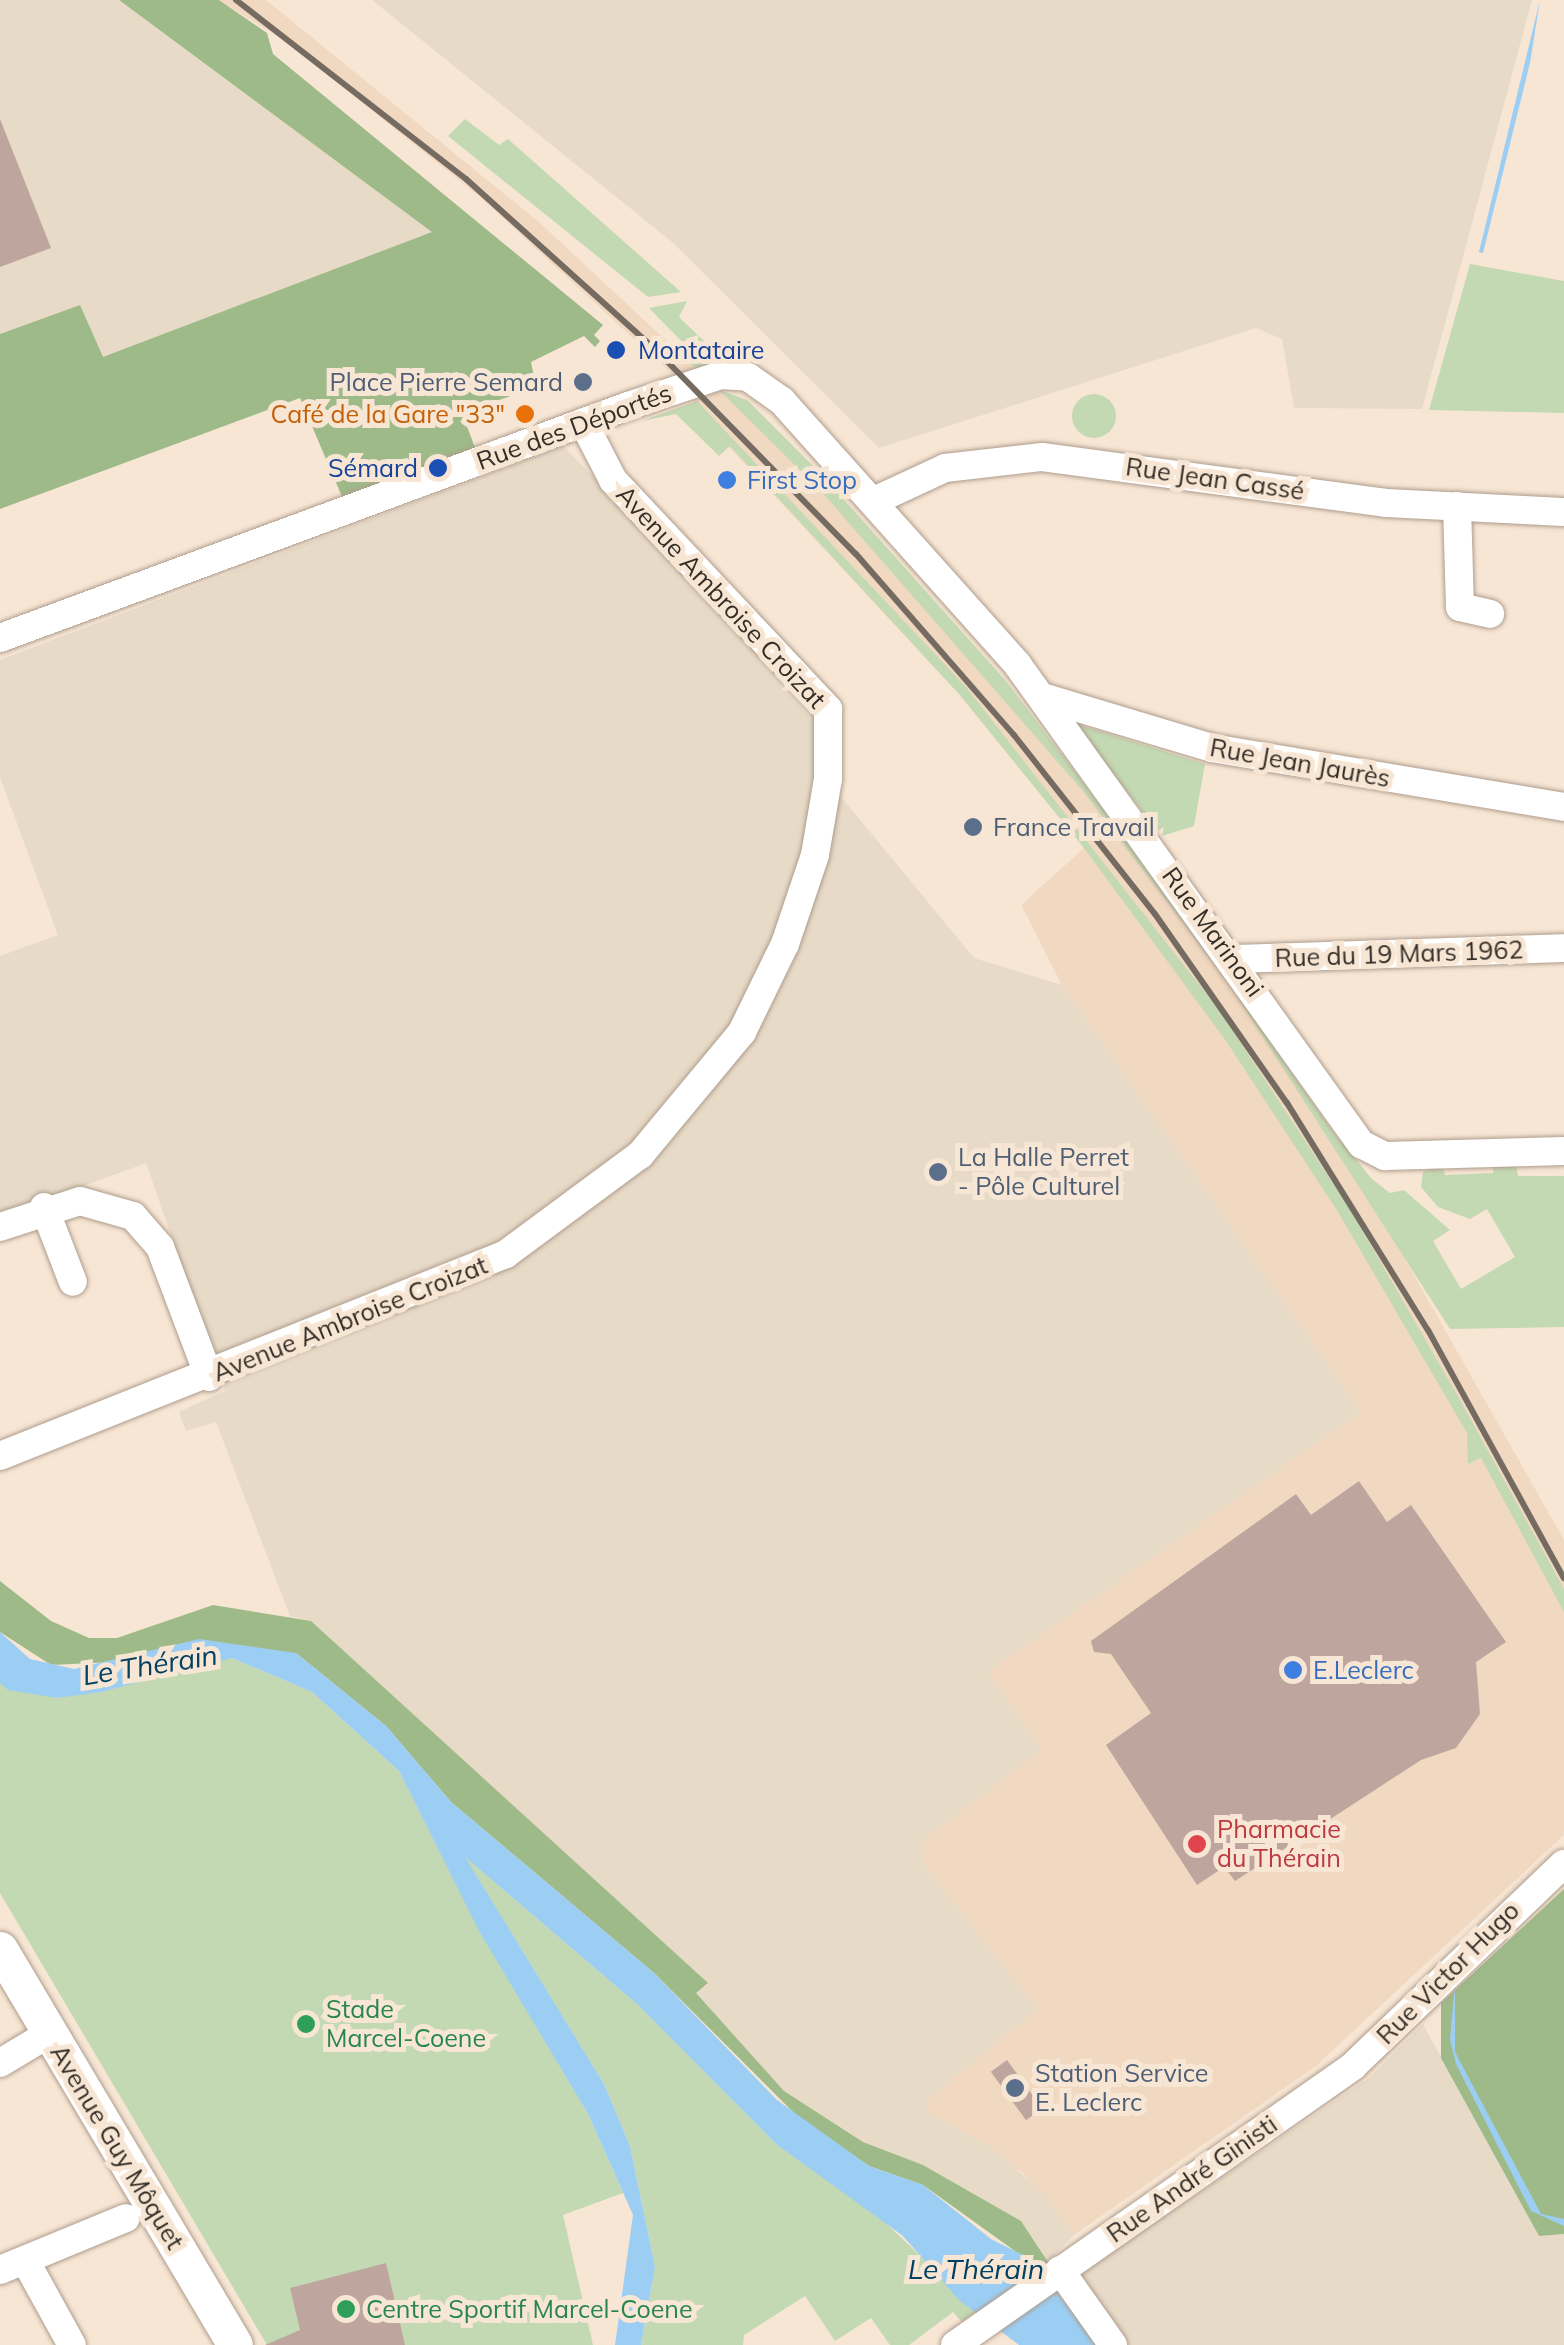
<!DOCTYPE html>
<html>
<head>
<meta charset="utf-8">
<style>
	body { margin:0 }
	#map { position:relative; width:1564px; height:2345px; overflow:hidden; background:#f8e6d5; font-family:Mulish,sans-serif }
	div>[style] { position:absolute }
	.built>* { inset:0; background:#f0d8c1 }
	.industrial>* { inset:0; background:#e7dac7 }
	.green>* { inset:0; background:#c3d9b3 }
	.round { border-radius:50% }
	.forest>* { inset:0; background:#9eba89 }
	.water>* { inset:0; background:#9ccef4 }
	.building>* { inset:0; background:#bea69f; transform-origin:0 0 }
	.roads { filter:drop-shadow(0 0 2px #ae9d8d) drop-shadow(0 0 2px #ae9d8d) }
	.minor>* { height:28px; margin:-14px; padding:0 14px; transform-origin:14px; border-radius:14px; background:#fff }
	.major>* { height:35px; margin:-17.5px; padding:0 17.5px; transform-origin:17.5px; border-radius:17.5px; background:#fff }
	.rail>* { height:6px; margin:-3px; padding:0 3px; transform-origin:3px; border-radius:3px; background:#756b61 }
	.dots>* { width:28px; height:28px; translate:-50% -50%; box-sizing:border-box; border:5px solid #f8e6d5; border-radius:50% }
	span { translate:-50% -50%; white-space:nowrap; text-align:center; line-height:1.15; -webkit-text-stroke:10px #f8e6d5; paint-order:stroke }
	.transit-label { font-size:25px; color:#164399 }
	.left { translate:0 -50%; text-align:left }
	.right { translate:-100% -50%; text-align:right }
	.service-label { font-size:25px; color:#4e5e75 }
	.food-label { font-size:25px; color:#c56008 }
	.street-label { font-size:25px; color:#332d26 }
	.shop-label { font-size:25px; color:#366cbe }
	.health-label { font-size:25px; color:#be3a42 }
	.leisure-label { font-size:25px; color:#27864d }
	.water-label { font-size:28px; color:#004063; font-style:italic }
</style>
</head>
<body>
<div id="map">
	<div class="built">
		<i style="clip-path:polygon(219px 0,266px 0,539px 222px,719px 390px,747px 400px,822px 475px,1022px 706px,1159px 882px,1333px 1132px,1564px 1540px,1564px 1835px,1316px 2066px,1074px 2235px,1023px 2173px,927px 2112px,928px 2099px,1038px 2009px,923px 1864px,920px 1842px,987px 1672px,1361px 1412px,1062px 985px,1021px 905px,1084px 848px,959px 694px,703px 419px,686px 387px,480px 197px,285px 41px)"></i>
	</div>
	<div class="industrial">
		<i style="clip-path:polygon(0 0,119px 0,433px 232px,102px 358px,80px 305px,0 334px)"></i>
		<i style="clip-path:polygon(372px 0,1532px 0,1422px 409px,1294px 408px,1282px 339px,1256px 328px,879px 448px,672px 242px)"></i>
		<i style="clip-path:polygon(563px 446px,803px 689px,816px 710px,819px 770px,974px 958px,1062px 985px,1361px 1412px,988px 1672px,1041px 1750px,920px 1842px,923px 1864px,1038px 2009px,928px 2099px,927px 2111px,998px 2152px,1047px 2197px,1074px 2235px,1048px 2262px,1021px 2221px,923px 2165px,863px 2142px,784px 2091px,695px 1993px,708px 1984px,311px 1621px,290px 1616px,216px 1422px,186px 1431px,179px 1412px,225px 1391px,146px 1163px,0 1217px,0 956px,58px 935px,0 777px,0 660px)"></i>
		<i style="clip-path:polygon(1423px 2024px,1539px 2236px,1564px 2234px,1564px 2345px,1128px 2345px,1080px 2274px,1370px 2077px)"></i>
	</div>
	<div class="green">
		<i style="clip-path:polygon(465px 119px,499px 145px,508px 139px,681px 292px,648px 297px,448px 136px)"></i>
		<i style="clip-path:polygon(1470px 264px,1564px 281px,1564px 413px,1429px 410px)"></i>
		<i style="clip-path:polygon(687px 301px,679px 317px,709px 346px,720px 337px,734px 354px,697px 369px,686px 359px,691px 351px,649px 308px)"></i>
		<i style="clip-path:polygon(719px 390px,747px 400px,822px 475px,1005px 680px,1159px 882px,1333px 1132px,1372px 1179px,1390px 1193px,1404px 1190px,1450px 1230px,1433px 1241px,1461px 1289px,1515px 1257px,1487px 1209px,1470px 1219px,1438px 1207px,1421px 1187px,1423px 1172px,1442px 1164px,1445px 1175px,1493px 1173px,1494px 1163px,1516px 1164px,1518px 1176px,1564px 1176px,1564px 1327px,1450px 1329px,1227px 981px,1083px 791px,820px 490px)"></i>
		<i class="round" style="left:1072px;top:394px;width:44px;height:44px"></i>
		<i style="clip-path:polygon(697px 401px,965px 686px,1219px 1010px,1348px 1206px,1455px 1391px,1564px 1589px,1564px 1612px,1481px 1458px,1468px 1464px,1467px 1433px,1338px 1212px,1226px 1041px,1084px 848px,959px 694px,730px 446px,719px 456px,676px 414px,642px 421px)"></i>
		<i style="clip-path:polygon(1073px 723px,1205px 764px,1194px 826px,1162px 836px,1164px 827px,1158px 831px)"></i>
		<i style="clip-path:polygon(232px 1658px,312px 1692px,399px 1771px,480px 1931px,588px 2114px,623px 2193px,563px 2215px,593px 2345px,267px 2345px,0 1893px,0 1683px,58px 1698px)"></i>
		<i style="clip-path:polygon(464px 1856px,638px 2005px,776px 2144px,874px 2212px,978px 2310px,962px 2322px,953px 2312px,909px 2345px,890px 2345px,871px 2318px,835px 2341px,805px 2296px,744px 2335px,743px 2345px,641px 2345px,655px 2267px,630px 2146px,604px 2084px)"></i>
	</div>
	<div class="forest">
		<i style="clip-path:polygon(119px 0,219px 0,267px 33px,273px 54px,603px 325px,594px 335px,600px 341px,595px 347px,584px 336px,531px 362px,536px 387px,462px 413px,477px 453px,343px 499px,300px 398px,0 509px,0 334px,80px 305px,103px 357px,432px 232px)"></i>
		<i style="clip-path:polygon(0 1581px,51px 1621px,89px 1638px,117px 1638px,213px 1605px,311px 1621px,708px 1983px,696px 1993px,784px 2091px,863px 2142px,923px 2165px,1021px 2221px,1048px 2262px,1040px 2269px,923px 2185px,869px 2166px,796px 2115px,654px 1973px,451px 1802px,386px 1726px,296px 1653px,51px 1665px,0 1632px)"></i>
		<i style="clip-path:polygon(1564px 1889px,1564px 2234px,1539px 2236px,1441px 2058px,1441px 2003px)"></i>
	</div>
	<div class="water">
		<i style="clip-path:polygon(1540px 0,1530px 63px,1483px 253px,1479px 252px)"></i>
		<i style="clip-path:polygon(0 1632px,30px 1659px,74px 1669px,199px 1639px,296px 1653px,386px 1726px,451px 1802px,654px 1973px,777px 2100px,869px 2166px,923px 2185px,991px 2239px,1033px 2260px,1097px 2345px,1019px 2345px,959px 2300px,903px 2236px,776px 2144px,638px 2005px,465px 1857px,604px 2084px,630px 2146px,655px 2267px,641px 2345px,615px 2345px,633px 2215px,588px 2114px,479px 1931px,399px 1771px,312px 1692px,232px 1658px,101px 1692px,57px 1698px,8px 1690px,0 1683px)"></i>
		<i style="clip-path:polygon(1455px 1983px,1455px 2052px,1541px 2214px,1564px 2219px,1564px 2226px,1531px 2211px,1456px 2064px,1450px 2040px)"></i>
	</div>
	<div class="building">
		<i style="clip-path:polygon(0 119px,51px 248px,0 267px)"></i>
		<i style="clip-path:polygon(1359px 1481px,1387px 1522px,1411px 1505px,1506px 1642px,1476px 1662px,1480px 1714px,1456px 1748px,1421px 1760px,1235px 1881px,1224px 1867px,1197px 1885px,1106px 1745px,1151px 1713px,1111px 1654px,1094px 1652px,1091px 1641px,1296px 1494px,1311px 1515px)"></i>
		<i style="left:1007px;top:2060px;width:60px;height:20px;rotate:54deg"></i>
		<i style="clip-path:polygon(386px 2263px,405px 2345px,265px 2345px,300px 2330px,290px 2288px)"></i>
	</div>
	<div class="roads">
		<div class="minor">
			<i style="left:874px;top:501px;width:78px;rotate:-24.9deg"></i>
			<i style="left:945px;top:468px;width:98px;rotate:-6.5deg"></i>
			<i style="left:1042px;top:457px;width:347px;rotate:7.6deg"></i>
			<i style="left:1386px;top:503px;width:178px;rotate:2.9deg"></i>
			<i style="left:1457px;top:506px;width:101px;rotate:88.3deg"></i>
			<i style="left:1460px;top:607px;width:31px;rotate:13deg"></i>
			<i style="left:0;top:638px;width:669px;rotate:-20.28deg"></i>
			<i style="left:628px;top:406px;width:98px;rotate:-18.4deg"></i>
			<i style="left:721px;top:375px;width:27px;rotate:4deg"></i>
			<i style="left:748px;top:377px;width:42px;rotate:35.2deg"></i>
			<i style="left:782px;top:401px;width:353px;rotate:48.2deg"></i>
			<i style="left:1017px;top:664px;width:591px;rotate:54.37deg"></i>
			<i style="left:1361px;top:1144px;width:27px;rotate:27deg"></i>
			<i style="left:1385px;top:1156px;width:179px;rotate:-1.6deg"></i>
			<i style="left:1042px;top:697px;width:177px;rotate:16.7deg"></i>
			<i style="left:1212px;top:748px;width:357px;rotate:9.5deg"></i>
			<i style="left:1235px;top:959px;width:329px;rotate:-1.9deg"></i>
			<i style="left:44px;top:1207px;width:80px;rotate:68.9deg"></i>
			<i style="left:0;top:1227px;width:84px;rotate:-18deg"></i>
			<i style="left:80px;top:1201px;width:55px;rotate:15.8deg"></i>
			<i style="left:133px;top:1216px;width:41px;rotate:48.9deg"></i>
			<i style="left:160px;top:1247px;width:139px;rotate:69.3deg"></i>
			<i style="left:0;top:1456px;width:545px;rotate:-21.76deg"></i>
			<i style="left:506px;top:1254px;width:167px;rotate:-36.5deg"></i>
			<i style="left:640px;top:1155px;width:160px;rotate:-50.3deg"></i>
			<i style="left:742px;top:1032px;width:98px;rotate:-64deg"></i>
			<i style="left:785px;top:944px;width:94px;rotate:-71.4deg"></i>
			<i style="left:815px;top:855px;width:77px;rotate:-80.3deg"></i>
			<i style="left:828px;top:779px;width:70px;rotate:-90deg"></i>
			<i style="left:828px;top:709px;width:314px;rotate:-133.2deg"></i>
			<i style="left:613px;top:480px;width:65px;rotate:-117.3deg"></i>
			<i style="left:0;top:2063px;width:58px;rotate:-31deg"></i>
			<i style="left:25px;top:2260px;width:97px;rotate:61.1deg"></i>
			<i style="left:0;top:2270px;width:136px;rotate:-22.4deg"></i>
			<i style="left:1060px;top:2270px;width:92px;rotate:54.8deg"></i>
			<i style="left:955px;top:2345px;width:486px;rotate:-35deg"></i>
			<i style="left:1353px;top:2066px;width:292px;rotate:-43.8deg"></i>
		</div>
		<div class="major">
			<i style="left:0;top:1949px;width:460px;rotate:59.3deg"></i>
		</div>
	</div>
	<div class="rail">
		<i style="left:236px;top:0;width:291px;rotate:37.9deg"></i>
		<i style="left:466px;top:179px;width:254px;rotate:42deg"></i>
		<i style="left:655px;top:349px;width:287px;rotate:45.6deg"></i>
		<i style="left:856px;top:554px;width:240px;rotate:48.9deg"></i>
		<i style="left:1014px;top:735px;width:228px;rotate:51.8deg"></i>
		<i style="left:1155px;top:914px;width:231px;rotate:55.1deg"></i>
		<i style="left:1287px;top:1103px;width:267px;rotate:58.2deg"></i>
		<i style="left:1428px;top:1330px;width:283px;rotate:61.3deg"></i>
	</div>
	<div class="dots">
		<i style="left:616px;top:350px;background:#1a4fb4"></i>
		<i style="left:583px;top:382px;background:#5c6f8a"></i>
		<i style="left:525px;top:414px;background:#e8710a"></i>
		<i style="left:438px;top:468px;background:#1a4fb4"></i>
		<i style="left:727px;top:480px;background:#3f7fe0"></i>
		<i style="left:973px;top:827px;background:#5c6f8a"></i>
		<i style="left:938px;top:1172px;background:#5c6f8a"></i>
		<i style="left:1293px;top:1670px;background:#3f7fe0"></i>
		<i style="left:1197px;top:1844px;background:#e0444e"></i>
		<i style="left:306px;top:2024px;background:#2e9e5b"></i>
		<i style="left:1015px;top:2088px;background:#5c6f8a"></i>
		<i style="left:346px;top:2309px;background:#2e9e5b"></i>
	</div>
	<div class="transit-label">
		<span class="left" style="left:638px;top:350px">Montataire</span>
		<span class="right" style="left:418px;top:468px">Sémard</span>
	</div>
	<div class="service-label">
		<span class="right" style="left:563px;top:382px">Place Pierre Semard</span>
		<span class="left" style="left:993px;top:827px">France Travail</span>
		<span class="left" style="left:958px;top:1172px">La Halle Perret<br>- Pôle Culturel</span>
		<span class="left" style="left:1035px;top:2088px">Station Service<br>E. Leclerc</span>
	</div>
	<div class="food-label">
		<span class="right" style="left:505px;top:414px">Café de la Gare "33"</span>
	</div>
	<div class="street-label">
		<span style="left:574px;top:427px;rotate:-20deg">Rue des Déportés</span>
		<span style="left:1215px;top:479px;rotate:8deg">Rue Jean Cassé</span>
		<span style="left:721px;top:597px;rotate:47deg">Avenue Ambroise Croizat</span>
		<span style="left:1300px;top:763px;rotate:10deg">Rue Jean Jaurès</span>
		<span style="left:1213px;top:932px;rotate:54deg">Rue Marinoni</span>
		<span style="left:1399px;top:954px;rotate:-2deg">Rue du 19 Mars 1962</span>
		<span style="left:350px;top:1319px;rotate:-22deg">Avenue Ambroise Croizat</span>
		<span style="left:1448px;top:1973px;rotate:-45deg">Rue Victor Hugo</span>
		<span style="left:117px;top:2147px;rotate:59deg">Avenue Guy Môquet</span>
		<span style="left:1192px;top:2179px;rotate:-35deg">Rue André Ginisti</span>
	</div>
	<div class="shop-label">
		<span class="left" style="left:747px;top:480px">First Stop</span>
		<span class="left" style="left:1313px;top:1670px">E.Leclerc</span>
	</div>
	<div class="health-label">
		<span class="left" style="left:1217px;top:1844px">Pharmacie<br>du Thérain</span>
	</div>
	<div class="leisure-label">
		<span class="left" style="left:326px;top:2024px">Stade<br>Marcel-Coene</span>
		<span class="left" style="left:366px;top:2309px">Centre Sportif Marcel-Coene</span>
	</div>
	<div class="water-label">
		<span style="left:150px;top:1665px;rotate:-9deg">Le Thérain</span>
		<span style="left:976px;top:2269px">Le Thérain</span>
	</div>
</div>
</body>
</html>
